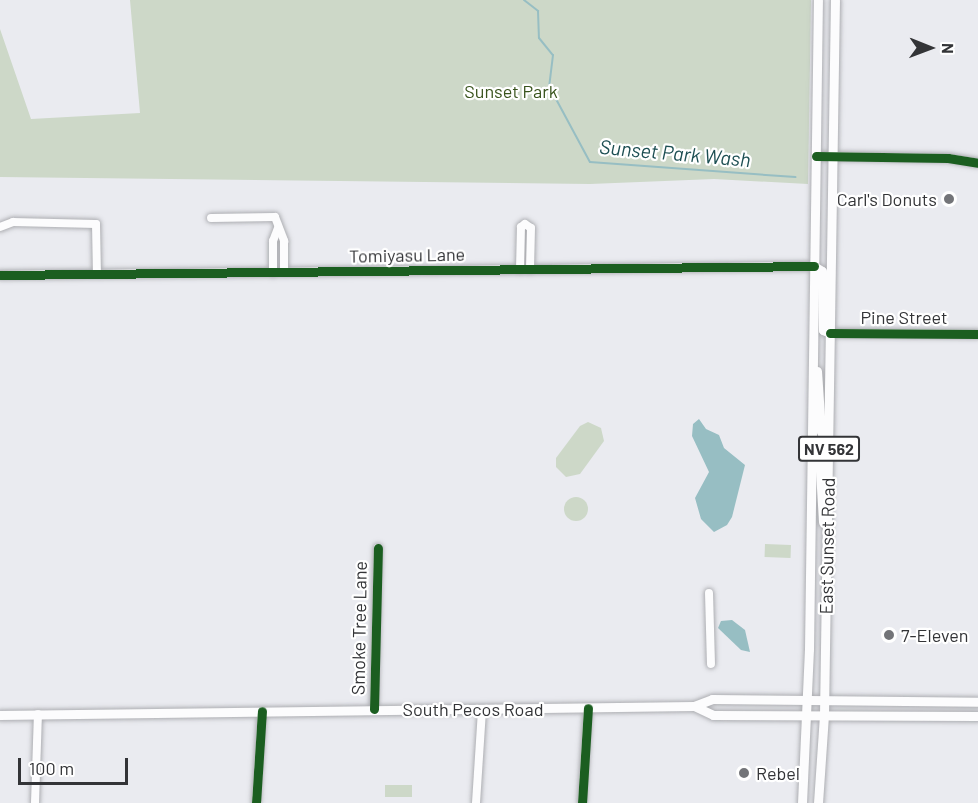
<!DOCTYPE html>
<html>
<head>
<meta charset="utf-8">
<style>
	body { margin:0 }
	#map { position:relative; width:978px; height:803px; overflow:hidden; background:#eaebf0; font-family:Barlow,sans-serif }
	div>[style] { position:absolute }
	.green>* { inset:0; background:#cdd8c8; transform-origin:0 0 }
	.round { border-radius:50% }
	.water>* { inset:0; background:#97bec3 }
	.stream>* { height:2px; margin:-1px; padding:0 1px; transform-origin:1px; border-radius:1px; background:#97bec3 }
	.roads { filter:drop-shadow(0 0 2px #adaeb2) drop-shadow(0 0 2px #adaeb2) }
	.minor>* { height:8px; margin:-4px; padding:0 4px; transform-origin:4px; border-radius:4px; background:#fcfcfd }
	.major>* { height:9px; margin:-4.5px; padding:0 4.5px; transform-origin:4.5px; border-radius:4.5px; background:#fcfcfd }
	.cycleway>* { height:9px; margin:-4.5px; padding:0 4.5px; transform-origin:4.5px; border-radius:4.5px; background:#1b5e20 }
	.dots>* { width:16px; height:16px; translate:-50% -50%; box-sizing:border-box; border:3px solid #fff; border-radius:50% }
	span { translate:-50% -50%; white-space:nowrap; text-align:center; line-height:1.15; -webkit-text-stroke:4.5px #fff; paint-order:stroke }
	.shield-label span { padding:2px 4px; background:#fff; border:2px solid; border-radius:4px; -webkit-text-stroke-width:0 }
	.shield-label { font-size:16px; color:#333437; font-weight:700 }
	.park-label { font-size:18px; color:#38531c }
	.poi-label { font-size:18px; color:#333437 }
	.right { translate:-100% -50%; text-align:right }
	.left { translate:0 -50%; text-align:left }
	.street-label { font-size:18px; color:#333437 }
	.water-label { font-size:20px; color:#1d4f53; font-style:italic }
	.north { position:absolute; left:900px; top:18px; width:60px; height:60px; -webkit-text-stroke:4px #fff; paint-order:stroke; rotate:91deg; font-size:16px; font-weight:700; line-height:24px; text-align:center; color:#333437 }
	.north::after { content:''; display:block; margin:auto; width:21px; height:27px; background:#333437; clip-path:polygon(50% 0,100% 100%,50% 72%,0 100%) }
	.scale { position:absolute; left:18px; top:758px; width:110px; height:27px; box-sizing:border-box; border:3px solid #333437; border-top:0; padding-left:8px; font-size:18px; line-height:21px; white-space:nowrap; color:#333437; -webkit-text-stroke:4px #fff; paint-order:stroke }
</style>
</head>
<body>
<div id="map">
	<div class="green">
		<i style="clip-path:polygon(130px 0,811px 0,808px 184px,714px 179px,590px 184px,0 177px,0 29px,31px 119px,140px 113px)"></i>
		<i style="clip-path:polygon(588px 422px,601px 428px,604px 441px,580px 474px,566px 477px,556px 467px,556px 458px,580px 426px)"></i>
		<i class="round" style="left:564px;top:497px;width:24px;height:24px"></i>
		<i style="left:765px;top:544px;width:26px;height:13px;rotate:2deg"></i>
		<i style="left:412px;top:785px;width:12px;height:27px;rotate:90deg"></i>
	</div>
	<div class="water">
		<i style="clip-path:polygon(699px 419px,706px 429px,719px 435px,724px 448px,745px 465px,732px 517px,727px 525px,714px 532px,701px 519px,695px 498px,709px 472px,692px 436px,693px 424px)"></i>
		<i style="clip-path:polygon(732px 620px,745px 630px,750px 652px,741px 650px,718px 628px,721px 621px)"></i>
	</div>
	<div class="stream">
		<i style="left:524px;top:0;width:18px;rotate:38deg"></i>
		<i style="left:538px;top:11px;width:27px;rotate:88deg"></i>
		<i style="left:539px;top:38px;width:22px;rotate:51deg"></i>
		<i style="left:553px;top:55px;width:31px;rotate:97deg"></i>
		<i style="left:549px;top:86px;width:86px;rotate:61.7deg"></i>
		<i style="left:590px;top:162px;width:206px;rotate:4.2deg"></i>
	</div>
	<div class="roads">
		<div class="minor">
			<i style="left:816px;top:156px;width:132px;rotate:0.9deg"></i>
			<i style="left:948px;top:158px;width:30px;rotate:9deg"></i>
			<i style="left:211px;top:218px;width:64px;rotate:-0.9deg"></i>
			<i style="left:275px;top:217px;width:26px;rotate:69deg"></i>
			<i style="left:284px;top:241px;width:31px;rotate:90deg"></i>
			<i style="left:0;top:227px;width:14px;rotate:-21deg"></i>
			<i style="left:13px;top:222px;width:83px;rotate:1.4deg"></i>
			<i style="left:96px;top:224px;width:50px;rotate:88.9deg"></i>
			<i style="left:520px;top:270px;width:43px;rotate:-88.7deg"></i>
			<i style="left:521px;top:227px;width:5px;rotate:-37deg"></i>
			<i style="left:525px;top:224px;width:7px;rotate:34deg"></i>
			<i style="left:531px;top:228px;width:42px;rotate:91.4deg"></i>
			<i style="left:273px;top:273px;width:32px;rotate:-90deg"></i>
			<i style="left:273px;top:241px;width:14px;rotate:-69deg"></i>
			<i style="left:0;top:275px;width:814px;rotate:-0.63deg"></i>
			<i style="left:830px;top:333px;width:148px;rotate:0.4deg"></i>
			<i style="left:709px;top:593px;width:71px;rotate:88.4deg"></i>
			<i style="left:374px;top:709px;width:161px;rotate:-88.6deg"></i>
			<i style="left:35px;top:803px;width:89px;rotate:-88.1deg"></i>
			<i style="left:256px;top:803px;width:92px;rotate:-86.3deg"></i>
			<i style="left:476px;top:803px;width:94px;rotate:-86.3deg"></i>
			<i style="left:582px;top:803px;width:95px;rotate:-86.4deg"></i>
		</div>
		<div class="major">
			<i style="left:814px;top:266px;width:9px;rotate:32deg"></i>
			<i style="left:822px;top:271px;width:59px;rotate:89deg"></i>
			<i style="left:823px;top:330px;width:8px;rotate:23deg"></i>
			<i style="left:817px;top:371px;width:60px;rotate:86.2deg"></i>
			<i style="left:821px;top:431px;width:13px;rotate:72deg"></i>
			<i style="left:825px;top:443px;width:4px;rotate:-14deg"></i>
			<i style="left:812px;top:442px;width:14px;rotate:60deg"></i>
			<i style="left:819px;top:454px;width:68px;rotate:86.6deg"></i>
			<i style="left:694px;top:706px;width:21px;rotate:25deg"></i>
			<i style="left:713px;top:715px;width:265px;rotate:0.2deg"></i>
			<i style="left:0;top:715px;width:694px;rotate:-0.74deg"></i>
			<i style="left:694px;top:706px;width:19px;rotate:-21deg"></i>
			<i style="left:712px;top:699px;width:266px;rotate:0.6deg"></i>
			<i style="left:802px;top:803px;width:154px;rotate:-87.4deg"></i>
			<i style="left:809px;top:649px;width:649px;rotate:-89.21deg"></i>
			<i style="left:818px;top:803px;width:89px;rotate:-86.1deg"></i>
			<i style="left:824px;top:714px;width:714px;rotate:-89.12deg"></i>
		</div>
	</div>
	<div class="cycleway">
		<i style="left:816px;top:156px;width:132px;rotate:0.9deg"></i>
		<i style="left:948px;top:158px;width:30px;rotate:9deg"></i>
		<i style="left:0;top:275px;width:814px;rotate:-0.63deg"></i>
		<i style="left:830px;top:333px;width:148px;rotate:0.4deg"></i>
		<i style="left:374px;top:709px;width:161px;rotate:-88.6deg"></i>
		<i style="left:256px;top:803px;width:92px;rotate:-86.3deg"></i>
		<i style="left:582px;top:803px;width:95px;rotate:-86.4deg"></i>
	</div>
	<div class="dots">
		<i style="left:949px;top:199px;background:#737478"></i>
		<i style="left:889px;top:635px;background:#737478"></i>
		<i style="left:744px;top:773px;background:#737478"></i>
	</div>
	<div class="shield-label">
		<span style="left:829px;top:449px">NV 562</span>
	</div>
	<div class="park-label">
		<span style="left:511px;top:91px">Sunset Park</span>
	</div>
	<div class="poi-label">
		<span class="right" style="left:937px;top:199px">Carl's Donuts</span>
		<span class="left" style="left:901px;top:635px">7-Eleven</span>
		<span class="left" style="left:756px;top:773px">Rebel</span>
	</div>
	<div class="street-label">
		<span style="left:407px;top:255px;rotate:-1deg">Tomiyasu Lane</span>
		<span style="left:904px;top:317px">Pine Street</span>
		<span style="left:827px;top:546px;rotate:-89deg">East Sunset Road</span>
		<span style="left:359px;top:628px;rotate:-89deg">Smoke Tree Lane</span>
		<span style="left:473px;top:709px">South Pecos Road</span>
	</div>
	<div class="water-label">
		<span style="left:675px;top:153px;rotate:5deg">Sunset Park Wash</span>
	</div>
	<div class="north">N</div>
	<div class="scale">100 m</div>
</div>
</body>
</html>
